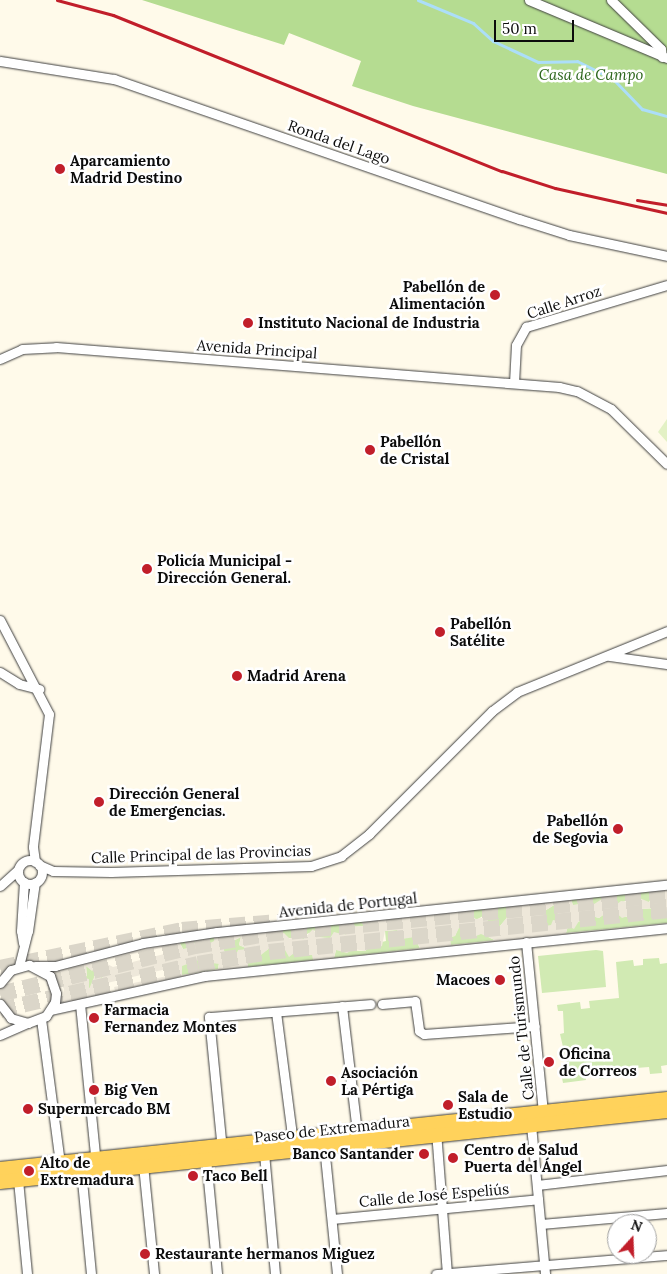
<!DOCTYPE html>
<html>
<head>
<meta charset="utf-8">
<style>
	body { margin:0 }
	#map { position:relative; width:667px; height:1274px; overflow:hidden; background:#fffaea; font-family:Lora,serif }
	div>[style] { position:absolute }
	.green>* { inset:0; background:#d1eab3 }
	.forest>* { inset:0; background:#b5dc91 }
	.pitch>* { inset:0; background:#e3f1c5 }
	.plaza>* { inset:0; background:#eee8da }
	.stream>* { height:3px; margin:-1.5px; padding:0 1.5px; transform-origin:1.5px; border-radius:1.5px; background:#acdef9 }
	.motorway-tunnel>* { height:16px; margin-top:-8px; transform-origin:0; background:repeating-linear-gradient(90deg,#dbd6c9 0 16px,transparent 0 24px) }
	.roads { filter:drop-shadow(0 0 1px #3f3f3f) drop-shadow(0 0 1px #3f3f3f) }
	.minor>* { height:9px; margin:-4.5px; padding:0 4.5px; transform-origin:4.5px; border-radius:4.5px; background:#fff }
	.minor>.ring { margin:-4.5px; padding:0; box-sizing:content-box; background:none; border:9px solid #fff; border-radius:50% }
	.primary>* { height:14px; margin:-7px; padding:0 7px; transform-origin:7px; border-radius:7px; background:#ffd25b }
	.rail>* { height:3px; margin:-1.5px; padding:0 1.5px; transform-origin:1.5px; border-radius:1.5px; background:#c11e2a }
	.dots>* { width:14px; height:14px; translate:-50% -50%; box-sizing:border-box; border:2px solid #fff; border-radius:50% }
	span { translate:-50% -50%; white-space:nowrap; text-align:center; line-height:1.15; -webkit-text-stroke:5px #fff; paint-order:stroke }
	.park-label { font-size:15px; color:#2b651a; font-style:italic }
	.street-label { font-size:15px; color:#0c0c0c }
	.poi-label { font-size:15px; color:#0c0c0c; font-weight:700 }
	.left { translate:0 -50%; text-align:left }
	.right { translate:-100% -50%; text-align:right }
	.north { position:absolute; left:607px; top:1214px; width:50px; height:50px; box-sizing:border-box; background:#fff; border:1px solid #9e9e9e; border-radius:50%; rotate:20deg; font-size:14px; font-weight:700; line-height:20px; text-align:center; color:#0c0c0c }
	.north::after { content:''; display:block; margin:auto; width:18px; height:22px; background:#c11e2a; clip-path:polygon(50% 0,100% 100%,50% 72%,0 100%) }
	.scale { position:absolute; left:494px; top:20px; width:80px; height:22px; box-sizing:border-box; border:2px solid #0c0c0c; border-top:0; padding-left:6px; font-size:15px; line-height:18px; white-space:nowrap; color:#0c0c0c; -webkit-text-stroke:4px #fff; paint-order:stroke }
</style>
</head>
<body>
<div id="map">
	<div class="green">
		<i style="clip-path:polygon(662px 889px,662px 895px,653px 896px,649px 902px,625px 901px,616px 905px,608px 901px,591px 906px,573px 906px,571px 899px)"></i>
		<i style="clip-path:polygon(511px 905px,512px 912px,500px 926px,488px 925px,487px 917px,483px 916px,476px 920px,463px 917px,460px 911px)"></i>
		<i style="clip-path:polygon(554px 905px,558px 914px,565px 916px,551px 926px,545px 926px,543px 912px)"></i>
		<i style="clip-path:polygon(656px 908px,663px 915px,667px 911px,667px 923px,566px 933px,568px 926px,592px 916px,599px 918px,607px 912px,615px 911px,626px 917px,641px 909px)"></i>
		<i style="clip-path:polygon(365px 920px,364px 926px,350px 927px,346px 935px,342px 933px,330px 939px,318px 937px,316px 930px,307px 934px,304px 939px,273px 937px,270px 930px)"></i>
		<i style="clip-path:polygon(459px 926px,471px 929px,474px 934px,481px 933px,496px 941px,450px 945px,450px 937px,455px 936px)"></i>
		<i style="clip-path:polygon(397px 930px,415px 937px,420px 949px,334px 958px,336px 950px,365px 951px,373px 944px,386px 941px,385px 931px)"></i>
		<i style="clip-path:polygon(214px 936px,214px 942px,204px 947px,183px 949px,179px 941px)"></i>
		<i style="clip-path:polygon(228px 936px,233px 941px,241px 937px,239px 945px,248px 949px,238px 951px,236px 958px,232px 953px,225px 953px,223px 948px)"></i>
		<i style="clip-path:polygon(271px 947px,313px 954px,314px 960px,247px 967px,248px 960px,255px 953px,261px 954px)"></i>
		<i style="clip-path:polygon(596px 950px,603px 951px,606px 987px,542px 993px,538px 956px)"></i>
		<i style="clip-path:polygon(207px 957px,212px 963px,219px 963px,218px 969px,182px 975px,181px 965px)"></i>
		<i style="clip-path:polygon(659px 958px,660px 964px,667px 963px,667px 1065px,661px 1066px,662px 1073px,650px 1074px,649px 1067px,636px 1068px,636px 1075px,624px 1076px,624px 1069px,611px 1071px,611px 1078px,599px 1079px,598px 1072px,585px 1073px,586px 1080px,563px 1083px,562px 1078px,570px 1077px,560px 1034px,564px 1033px,563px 1011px,558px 1011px,557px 1005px,580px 1002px,581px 1009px,590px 1008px,589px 1001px,619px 998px,616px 962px,633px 960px,634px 966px,643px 965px,643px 959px)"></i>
		<i style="clip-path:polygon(86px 966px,92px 970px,97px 966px,97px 972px,105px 974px,102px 978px,95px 975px,91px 989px,87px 987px,89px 979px,76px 978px,87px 976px)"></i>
	</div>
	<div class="forest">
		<i style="clip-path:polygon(142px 0,667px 0,667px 174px,413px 106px,352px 86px,361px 61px,289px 33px,284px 45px)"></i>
	</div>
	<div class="pitch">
		<i style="clip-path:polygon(667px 419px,667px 442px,658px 432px)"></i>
	</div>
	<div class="plaza">
		<i style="clip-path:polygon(evenodd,667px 888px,667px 911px,663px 915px,658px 915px,656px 908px,641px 909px,638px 919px,630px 919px,628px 916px,622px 918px,615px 912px,607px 912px,599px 918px,592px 916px,585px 922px,579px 921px,574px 929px,568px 926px,566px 933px,667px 925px,185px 976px,115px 991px,114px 987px,177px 974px,175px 967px,107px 983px,100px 995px,62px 1004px,64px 989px,54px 971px,96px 958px,113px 967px,172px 952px,171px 946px,113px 958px,112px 953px,178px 940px,667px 888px,662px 890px,662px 895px,653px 896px,649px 902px,637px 897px,630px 902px,621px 901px,616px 905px,602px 899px,591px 906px,584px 903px,573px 905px,571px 899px,662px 890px,667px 888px,511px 905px,512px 911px,500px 926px,488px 925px,487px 917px,476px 919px,469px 914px,463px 916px,460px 911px,511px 905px,667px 888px,554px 905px,557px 913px,565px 916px,558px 917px,558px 921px,553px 920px,551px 925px,545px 926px,543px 921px,546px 917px,543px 912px,554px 905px,667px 888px,365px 921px,364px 926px,350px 927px,345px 935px,334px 932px,330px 938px,318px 937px,313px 929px,304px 939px,295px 935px,290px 939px,284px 933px,274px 937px,270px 931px,365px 921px,667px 888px,460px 926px,471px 929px,476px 936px,481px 934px,495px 940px,451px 945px,450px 937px,455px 936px,460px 926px,667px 888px,397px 930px,402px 939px,415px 937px,420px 948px,334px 958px,336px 950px,347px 953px,354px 949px,365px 951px,373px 944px,377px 948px,382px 946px,385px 931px,397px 930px,667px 888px,214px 936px,214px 941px,203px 947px,194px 943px,191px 948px,183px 949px,179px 942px,214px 936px,667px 888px,228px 936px,233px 941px,241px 937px,239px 945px,248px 949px,238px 950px,235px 958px,232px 953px,225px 953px,223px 948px,228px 936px,667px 888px,271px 947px,279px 952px,285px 950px,289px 957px,298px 950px,303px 955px,312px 955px,313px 960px,248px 967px,248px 961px,251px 961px,255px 953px,261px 955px,271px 947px,667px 888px,207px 957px,212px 963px,219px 964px,218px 970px,182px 975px,182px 966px,207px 957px,667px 888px,86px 966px,92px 971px,97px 966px,97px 972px,105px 974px,102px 978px,95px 975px,89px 989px,89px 979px,76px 978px,87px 976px,86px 966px)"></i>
	</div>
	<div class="stream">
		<i style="left:418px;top:0;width:60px;rotate:22.7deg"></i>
		<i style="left:473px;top:23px;width:27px;rotate:42deg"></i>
		<i style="left:493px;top:41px;width:50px;rotate:25deg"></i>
		<i style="left:538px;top:62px;width:39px;rotate:-1deg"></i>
		<i style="left:577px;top:61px;width:40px;rotate:26.6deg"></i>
		<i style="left:613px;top:79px;width:42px;rotate:46deg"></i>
		<i style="left:642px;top:109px;width:26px;rotate:16deg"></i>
	</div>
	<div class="motorway-tunnel">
		<i style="left:0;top:968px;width:186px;rotate:-11.8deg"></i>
		<i style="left:182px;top:930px;width:120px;rotate:-4.8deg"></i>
		<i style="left:0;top:994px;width:201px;rotate:-13.8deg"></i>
		<i style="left:195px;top:946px;width:73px;rotate:-9.5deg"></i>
		<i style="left:267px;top:934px;width:402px;rotate:-5.6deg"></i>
		<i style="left:0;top:1010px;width:203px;rotate:-13.1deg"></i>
		<i style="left:198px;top:964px;width:72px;rotate:-9.6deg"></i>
		<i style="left:269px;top:952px;width:400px;rotate:-6deg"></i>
	</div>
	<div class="roads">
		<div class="minor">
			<i style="left:529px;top:0;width:150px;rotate:22.8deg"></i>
			<i style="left:611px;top:0;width:70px;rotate:44.4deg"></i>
			<i style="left:661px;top:49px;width:8px;rotate:83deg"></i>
			<i style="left:0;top:61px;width:115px;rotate:9deg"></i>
			<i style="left:114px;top:79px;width:429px;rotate:19.1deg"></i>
			<i style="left:519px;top:219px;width:52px;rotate:17.7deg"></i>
			<i style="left:569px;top:235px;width:100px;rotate:12.1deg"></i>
			<i style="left:0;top:359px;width:24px;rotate:-24deg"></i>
			<i style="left:22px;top:349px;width:34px;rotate:-3deg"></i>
			<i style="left:56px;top:347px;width:505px;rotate:4.55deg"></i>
			<i style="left:559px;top:387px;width:18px;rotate:13deg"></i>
			<i style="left:577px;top:391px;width:38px;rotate:28deg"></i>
			<i style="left:611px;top:409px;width:78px;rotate:44.5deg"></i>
			<i style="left:514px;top:383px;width:38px;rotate:-87deg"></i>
			<i style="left:516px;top:345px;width:21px;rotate:-61deg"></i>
			<i style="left:526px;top:327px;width:147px;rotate:-16.6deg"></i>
			<i style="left:0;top:620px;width:106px;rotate:62.5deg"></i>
			<i style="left:49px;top:714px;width:134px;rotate:96.9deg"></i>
			<i style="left:33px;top:847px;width:15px;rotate:82deg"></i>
			<i style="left:609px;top:656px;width:59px;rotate:7.9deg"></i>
			<i style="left:0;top:672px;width:22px;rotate:32deg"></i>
			<i style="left:19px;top:684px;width:21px;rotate:14deg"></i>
			<i class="ring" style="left:18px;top:860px;width:15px;height:15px"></i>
			<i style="left:39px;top:865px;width:15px;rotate:23deg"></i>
			<i style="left:53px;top:871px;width:58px;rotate:1deg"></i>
			<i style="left:111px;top:872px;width:200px;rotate:-1.7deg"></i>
			<i style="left:311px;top:866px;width:32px;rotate:-18deg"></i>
			<i style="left:341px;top:856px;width:36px;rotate:-38deg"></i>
			<i style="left:369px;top:834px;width:174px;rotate:-45deg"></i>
			<i style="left:492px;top:711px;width:31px;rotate:-37deg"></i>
			<i style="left:517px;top:692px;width:162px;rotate:-22.1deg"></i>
			<i style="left:0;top:886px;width:24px;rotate:-42deg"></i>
			<i style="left:526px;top:942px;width:171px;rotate:84.3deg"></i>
			<i style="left:543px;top:1112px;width:18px;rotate:133deg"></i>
			<i style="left:531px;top:1125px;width:150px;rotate:84.6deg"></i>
			<i style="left:23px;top:943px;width:12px;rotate:-99deg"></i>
			<i style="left:21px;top:931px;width:49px;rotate:-86.5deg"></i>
			<i style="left:19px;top:966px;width:36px;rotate:-76deg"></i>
			<i style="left:28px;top:931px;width:49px;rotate:-81.9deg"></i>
			<i style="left:35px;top:966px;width:20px"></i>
			<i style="left:55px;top:966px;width:91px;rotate:-14.6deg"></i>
			<i style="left:143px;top:943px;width:75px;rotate:-8.5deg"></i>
			<i style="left:217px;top:932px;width:452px;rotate:-6deg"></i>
			<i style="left:0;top:983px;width:17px;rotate:-50deg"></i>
			<i style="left:11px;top:970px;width:19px;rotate:-16deg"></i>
			<i style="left:29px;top:965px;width:24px;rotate:28deg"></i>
			<i style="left:50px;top:976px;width:18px;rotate:71deg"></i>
			<i style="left:56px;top:993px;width:9px;rotate:96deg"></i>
			<i style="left:55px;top:1002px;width:17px;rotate:123deg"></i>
			<i style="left:46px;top:1016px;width:19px;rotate:159deg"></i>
			<i style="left:28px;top:1023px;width:18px;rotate:-164deg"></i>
			<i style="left:11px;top:1018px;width:18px;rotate:-128deg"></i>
			<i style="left:80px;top:1004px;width:160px;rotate:84.3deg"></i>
			<i style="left:382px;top:1004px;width:33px;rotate:-5deg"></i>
			<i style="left:415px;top:1001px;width:30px;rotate:82deg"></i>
			<i style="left:419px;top:1031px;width:6px;rotate:31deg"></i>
			<i style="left:424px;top:1034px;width:111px;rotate:-4.1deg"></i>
			<i style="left:342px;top:1006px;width:127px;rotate:83.2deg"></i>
			<i style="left:51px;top:1010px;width:157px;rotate:-12.5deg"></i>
			<i style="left:204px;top:976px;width:465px;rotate:-5.9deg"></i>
			<i style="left:276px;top:1012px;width:132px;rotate:82.6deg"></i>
			<i style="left:41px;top:1019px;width:145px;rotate:82.5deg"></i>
			<i style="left:0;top:1035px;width:30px;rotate:-24deg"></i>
			<i style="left:436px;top:1131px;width:142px;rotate:85.6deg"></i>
			<i style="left:324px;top:1146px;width:129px;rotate:84.2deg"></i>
			<i style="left:222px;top:1150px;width:134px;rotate:-95.6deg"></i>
			<i style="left:209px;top:1017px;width:162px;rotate:-4.6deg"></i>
			<i style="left:264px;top:1153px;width:121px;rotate:84.8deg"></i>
			<i style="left:206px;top:1159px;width:116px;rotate:84.5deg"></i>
			<i style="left:143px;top:1165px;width:110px;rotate:84.2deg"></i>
			<i style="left:81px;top:1170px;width:104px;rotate:84.5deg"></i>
			<i style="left:18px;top:1180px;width:94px;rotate:84.5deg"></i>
			<i style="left:537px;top:1185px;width:131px;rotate:-6.6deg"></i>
			<i style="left:332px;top:1219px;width:207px;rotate:-5.5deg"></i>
			<i style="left:541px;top:1224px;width:126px;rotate:-5deg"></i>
			<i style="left:436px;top:1274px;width:232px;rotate:-4.7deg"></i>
		</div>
		<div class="primary">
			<i style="left:0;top:1169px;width:671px;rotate:-5.99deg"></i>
			<i style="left:0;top:1182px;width:671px;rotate:-6.08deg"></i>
		</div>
	</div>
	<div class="rail">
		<i style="left:57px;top:0;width:58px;rotate:15deg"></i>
		<i style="left:113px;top:15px;width:419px;rotate:21.9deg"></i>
		<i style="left:502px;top:171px;width:56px;rotate:17.8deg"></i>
		<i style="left:555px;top:188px;width:115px;rotate:12.6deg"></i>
		<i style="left:637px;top:200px;width:30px;rotate:9deg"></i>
	</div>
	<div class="dots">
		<i style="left:60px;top:169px;background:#c11e2a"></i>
		<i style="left:495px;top:295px;background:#c11e2a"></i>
		<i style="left:248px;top:323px;background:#c11e2a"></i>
		<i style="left:370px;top:450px;background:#c11e2a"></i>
		<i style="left:147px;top:569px;background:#c11e2a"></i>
		<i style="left:440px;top:632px;background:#c11e2a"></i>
		<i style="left:237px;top:676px;background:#c11e2a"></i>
		<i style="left:99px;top:802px;background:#c11e2a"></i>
		<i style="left:618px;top:829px;background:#c11e2a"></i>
		<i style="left:500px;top:980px;background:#c11e2a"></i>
		<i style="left:94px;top:1018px;background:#c11e2a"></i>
		<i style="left:549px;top:1062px;background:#c11e2a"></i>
		<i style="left:331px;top:1081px;background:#c11e2a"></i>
		<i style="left:94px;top:1090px;background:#c11e2a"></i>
		<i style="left:448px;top:1105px;background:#c11e2a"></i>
		<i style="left:28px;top:1109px;background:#c11e2a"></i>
		<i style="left:424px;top:1154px;background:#c11e2a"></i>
		<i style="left:453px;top:1158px;background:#c11e2a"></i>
		<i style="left:29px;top:1171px;background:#c11e2a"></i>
		<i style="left:193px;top:1176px;background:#c11e2a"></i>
		<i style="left:145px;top:1254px;background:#c11e2a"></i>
	</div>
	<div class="park-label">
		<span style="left:591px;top:75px">Casa de Campo</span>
	</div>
	<div class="street-label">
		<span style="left:339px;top:142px;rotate:19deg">Ronda del Lago</span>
		<span style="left:564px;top:302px;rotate:-18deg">Calle Arroz</span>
		<span style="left:257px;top:349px;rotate:4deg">Avenida Principal</span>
		<span style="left:201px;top:854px;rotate:-2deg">Calle Principal de las Provincias</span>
		<span style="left:348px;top:905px;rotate:-6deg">Avenida de Portugal</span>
		<span style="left:521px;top:1028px;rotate:-96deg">Calle de Turismundo</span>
		<span style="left:332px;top:1129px;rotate:-6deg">Paseo de Extremadura</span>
		<span style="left:434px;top:1195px;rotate:-5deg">Calle de José Espeliús</span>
	</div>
	<div class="poi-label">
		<span class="left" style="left:70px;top:169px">Aparcamiento<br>Madrid Destino</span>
		<span class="right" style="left:485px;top:295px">Pabellón de<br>Alimentación</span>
		<span class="left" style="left:258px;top:323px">Instituto Nacional de Industria</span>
		<span class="left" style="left:380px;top:450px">Pabellón<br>de Cristal</span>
		<span class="left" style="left:157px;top:569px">Policía Municipal -<br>Dirección General.</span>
		<span class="left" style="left:450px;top:632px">Pabellón<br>Satélite</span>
		<span class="left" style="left:247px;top:676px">Madrid Arena</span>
		<span class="left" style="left:109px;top:802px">Dirección General<br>de Emergencias.</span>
		<span class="right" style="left:608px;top:829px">Pabellón<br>de Segovia</span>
		<span class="right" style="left:490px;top:980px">Macoes</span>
		<span class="left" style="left:104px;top:1018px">Farmacia<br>Fernandez Montes</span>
		<span class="left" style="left:559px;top:1062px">Oficina<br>de Correos</span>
		<span class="left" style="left:341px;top:1081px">Asociación<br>La Pértiga</span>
		<span class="left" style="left:104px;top:1090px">Big Ven</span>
		<span class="left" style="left:458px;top:1105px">Sala de<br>Estudio</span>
		<span class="left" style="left:38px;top:1109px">Supermercado BM</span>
		<span class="left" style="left:464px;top:1158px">Centro de Salud<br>Puerta del Ángel</span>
		<span class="right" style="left:414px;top:1154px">Banco Santander</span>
		<span class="left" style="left:40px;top:1171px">Alto de<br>Extremadura</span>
		<span class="left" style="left:203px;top:1176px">Taco Bell</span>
		<span class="left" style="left:155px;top:1254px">Restaurante hermanos Miguez</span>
	</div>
	<div class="north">N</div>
	<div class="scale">50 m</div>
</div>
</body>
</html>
